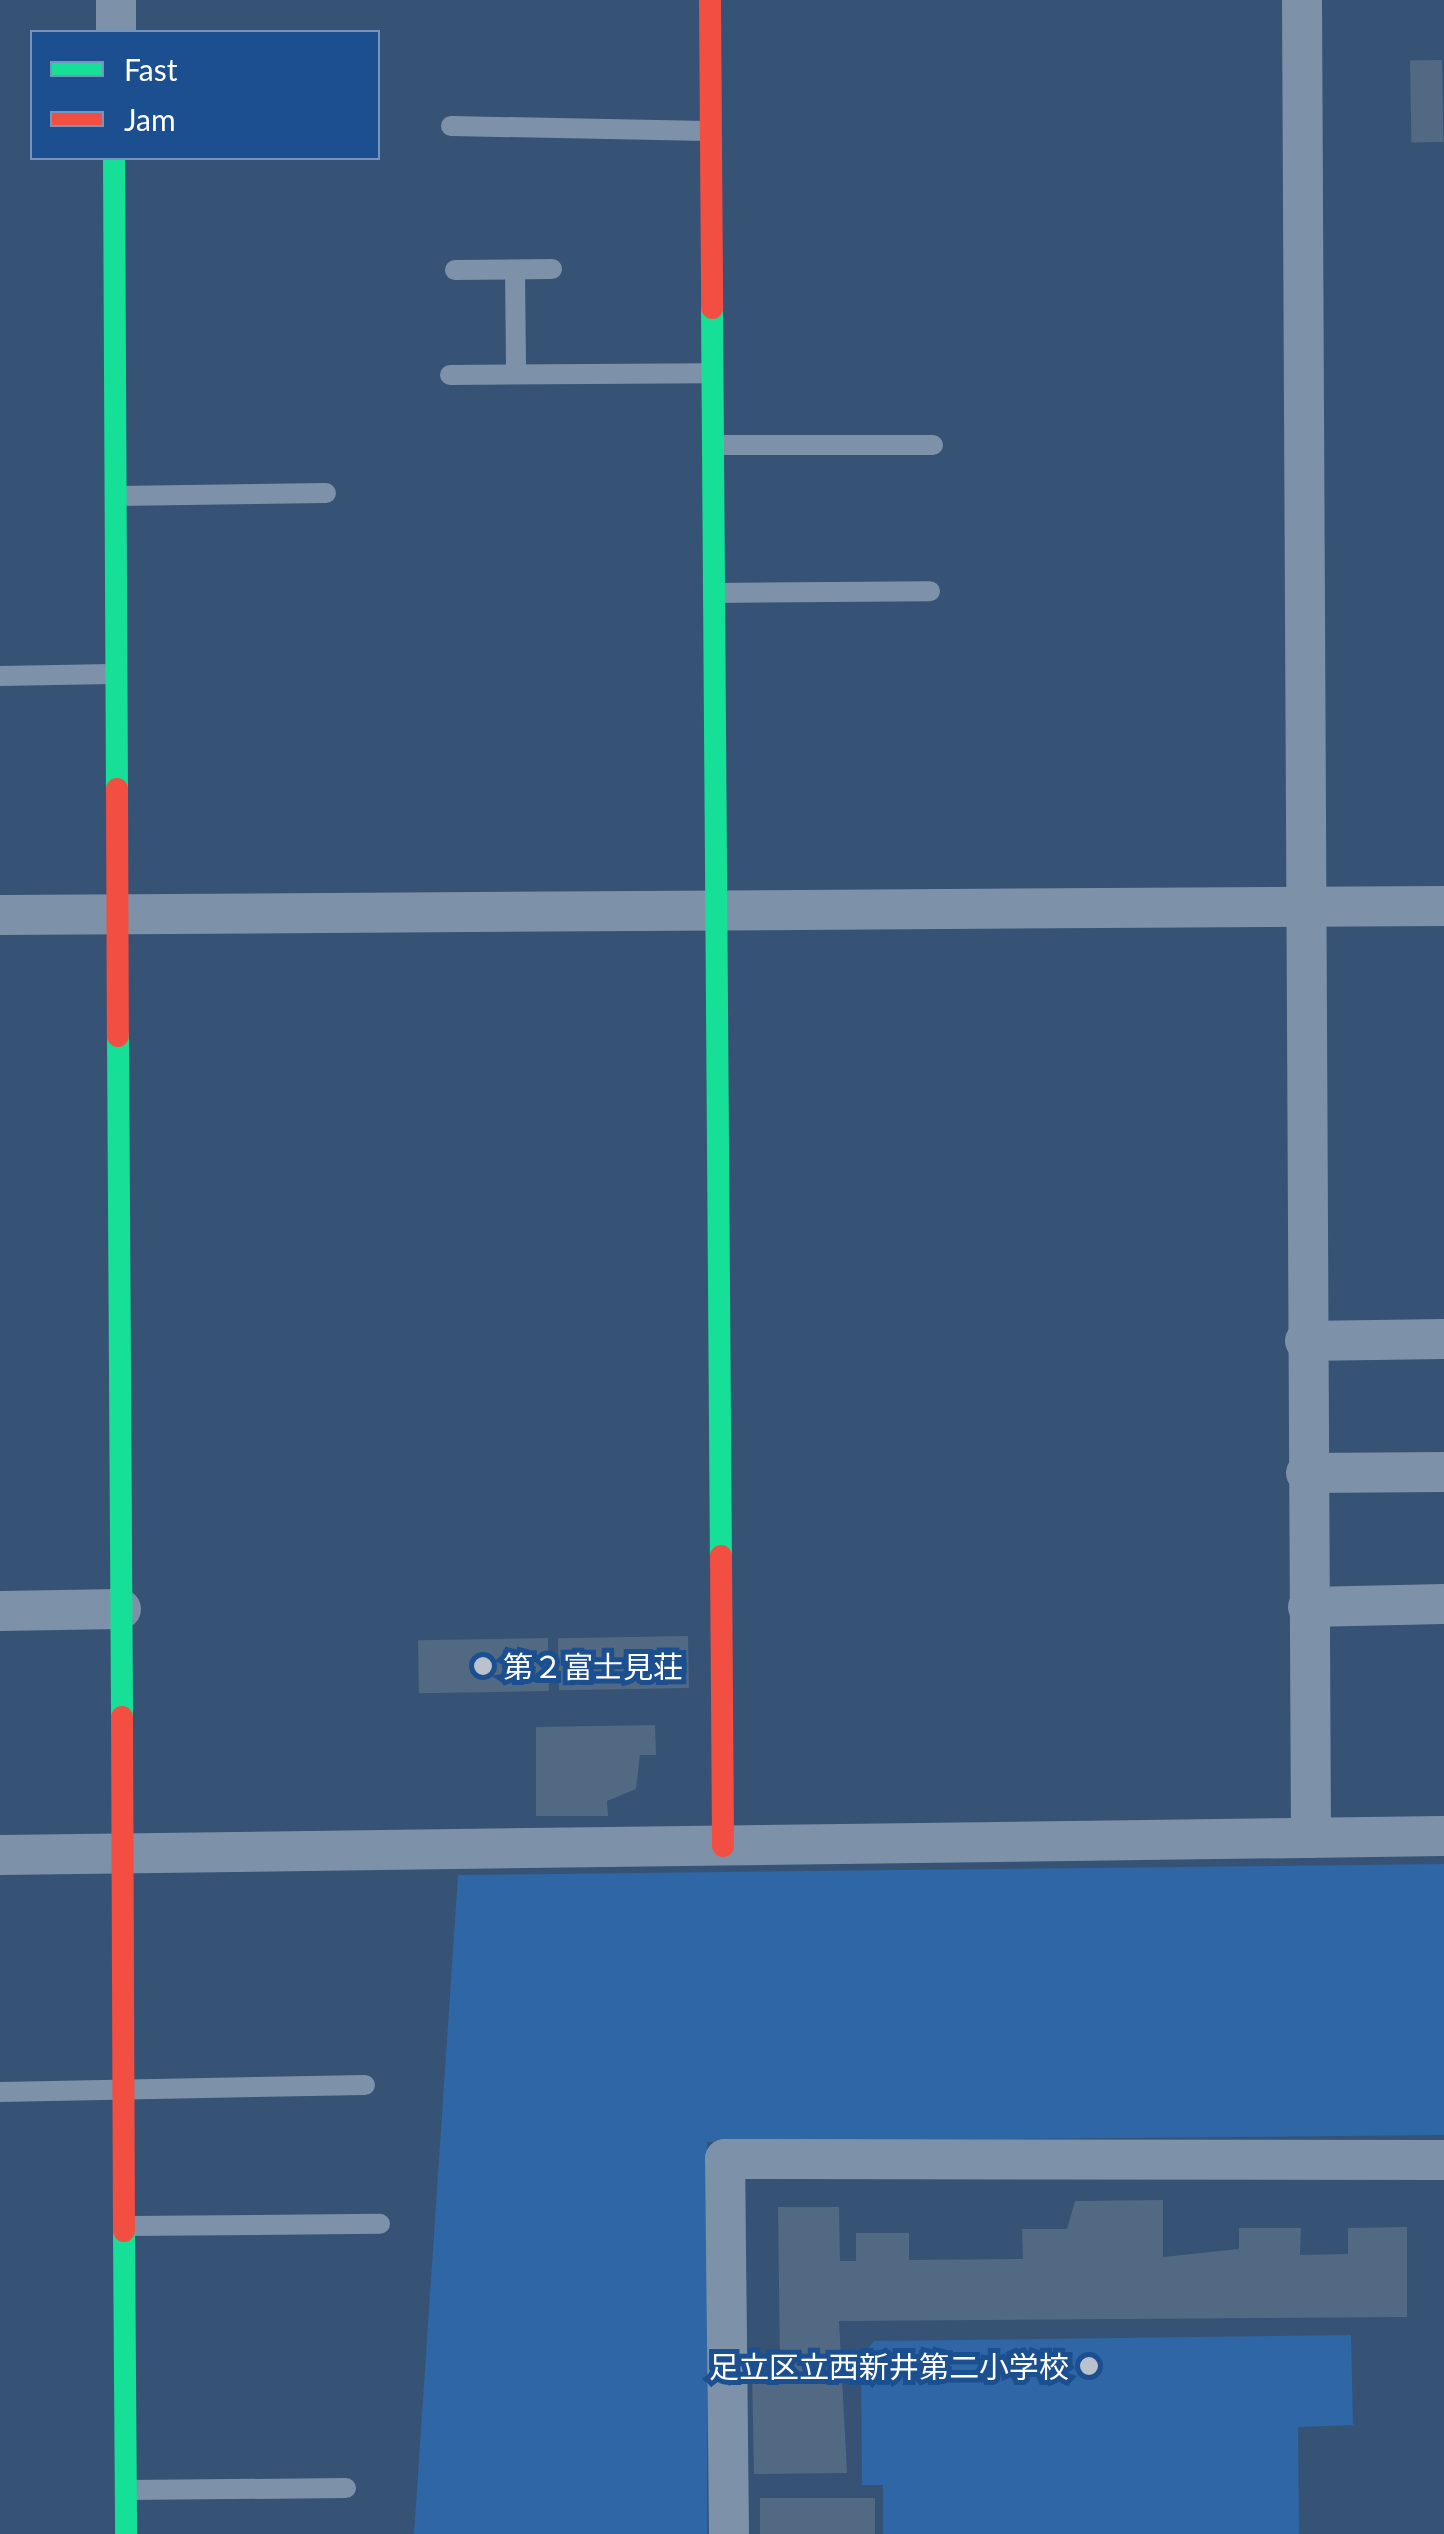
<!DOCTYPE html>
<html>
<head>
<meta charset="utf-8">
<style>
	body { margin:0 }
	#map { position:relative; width:1444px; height:2534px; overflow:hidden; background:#365274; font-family:Lato,"Noto Sans JP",sans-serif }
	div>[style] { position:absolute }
	.green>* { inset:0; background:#2f66a5 }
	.building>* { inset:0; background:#526984; transform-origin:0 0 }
	.lane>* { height:20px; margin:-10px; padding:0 10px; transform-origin:10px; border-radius:10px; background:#7d92a8 }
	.street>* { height:40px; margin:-20px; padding:0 20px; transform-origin:20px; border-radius:20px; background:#7d92a8 }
	.fast>* { height:22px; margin:-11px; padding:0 11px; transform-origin:11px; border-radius:11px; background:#16e098 }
	.jam>* { height:22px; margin:-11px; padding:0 11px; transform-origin:11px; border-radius:11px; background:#f24e42 }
	.dots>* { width:28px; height:28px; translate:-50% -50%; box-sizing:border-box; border:5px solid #1b4f8f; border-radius:50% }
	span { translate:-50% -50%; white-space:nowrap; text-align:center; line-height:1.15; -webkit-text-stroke:10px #1b4f8f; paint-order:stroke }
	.poi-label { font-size:30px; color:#fff }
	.left { translate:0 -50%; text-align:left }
	.right { translate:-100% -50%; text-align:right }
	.legend { position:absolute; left:30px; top:30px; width:350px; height:130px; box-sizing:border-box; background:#1b4f8f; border:2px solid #7695bc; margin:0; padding:12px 18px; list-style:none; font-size:30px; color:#fff }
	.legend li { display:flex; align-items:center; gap:20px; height:50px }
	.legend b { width:50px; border:2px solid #7695bc }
</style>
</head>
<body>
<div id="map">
	<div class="green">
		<i style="clip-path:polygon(1444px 1864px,1444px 2135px,707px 2142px,707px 2534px,414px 2534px,458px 1875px)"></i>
		<i style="clip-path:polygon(1351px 2335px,1353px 2425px,1298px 2427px,1299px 2534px,883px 2534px,883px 2485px,862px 2485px,861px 2357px,874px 2341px)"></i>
	</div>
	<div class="building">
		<i style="left:1442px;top:60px;width:82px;height:32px;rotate:89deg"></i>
		<i style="left:688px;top:1636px;width:52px;height:130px;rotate:89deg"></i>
		<i style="left:548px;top:1638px;width:53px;height:130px;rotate:89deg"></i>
		<i style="clip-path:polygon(655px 1725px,656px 1755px,640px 1755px,636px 1789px,607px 1801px,608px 1816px,536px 1816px,536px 1727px)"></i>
		<i style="clip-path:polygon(1163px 2200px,1163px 2257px,1239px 2249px,1239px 2228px,1301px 2228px,1300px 2255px,1348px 2254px,1348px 2228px,1407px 2227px,1407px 2317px,839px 2321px,847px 2473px,754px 2474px,752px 2371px,780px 2371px,778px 2207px,839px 2207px,840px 2261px,856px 2261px,856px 2233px,909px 2233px,909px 2260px,1023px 2259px,1022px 2229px,1067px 2229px,1075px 2201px)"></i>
		<i style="left:875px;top:2498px;width:36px;height:115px;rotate:90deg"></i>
	</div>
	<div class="lane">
		<i style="left:451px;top:126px;width:256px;rotate:1.1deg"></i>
		<i style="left:455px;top:270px;width:97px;rotate:-0.6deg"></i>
		<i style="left:515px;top:270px;width:104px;rotate:89.4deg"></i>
		<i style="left:450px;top:375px;width:257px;rotate:-0.4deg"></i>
		<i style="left:714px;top:445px;width:219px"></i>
		<i style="left:117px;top:496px;width:209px;rotate:-0.8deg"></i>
		<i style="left:716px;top:593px;width:214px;rotate:-0.5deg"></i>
		<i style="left:0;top:676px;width:113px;rotate:-1deg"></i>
		<i style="left:0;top:2092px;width:365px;rotate:-1.1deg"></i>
		<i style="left:128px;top:2226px;width:252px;rotate:-0.5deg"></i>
		<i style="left:127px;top:2490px;width:219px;rotate:-0.5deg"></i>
	</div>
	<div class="street">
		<i style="left:116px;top:0;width:32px;rotate:90deg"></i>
		<i style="left:1302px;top:0;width:1838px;rotate:89.72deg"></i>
		<i style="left:0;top:915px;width:1444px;rotate:-0.36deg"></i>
		<i style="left:1305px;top:1341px;width:139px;rotate:-0.8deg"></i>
		<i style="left:1306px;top:1473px;width:138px;rotate:-0.4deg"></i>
		<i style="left:1308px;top:1607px;width:136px;rotate:-1.3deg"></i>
		<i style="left:0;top:1611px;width:121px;rotate:-0.9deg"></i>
		<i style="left:0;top:1855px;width:1444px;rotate:-0.75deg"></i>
		<i style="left:729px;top:2534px;width:375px;rotate:-90.6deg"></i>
		<i style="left:725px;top:2159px;width:719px;rotate:0.08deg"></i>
	</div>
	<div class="fast">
		<i style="left:114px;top:158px;width:631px;rotate:89.73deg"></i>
		<i style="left:712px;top:308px;width:1248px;rotate:89.59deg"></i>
		<i style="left:118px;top:1036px;width:681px;rotate:89.66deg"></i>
		<i style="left:124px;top:2231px;width:303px;rotate:89.6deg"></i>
	</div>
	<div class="jam">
		<i style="left:710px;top:0;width:308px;rotate:89.6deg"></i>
		<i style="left:117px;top:789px;width:247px;rotate:89.8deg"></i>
		<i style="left:721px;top:1556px;width:290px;rotate:89.6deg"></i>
		<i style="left:122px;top:1717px;width:514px;rotate:89.78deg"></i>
	</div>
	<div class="dots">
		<i style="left:483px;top:1666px;background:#b9c2ce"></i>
		<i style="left:1089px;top:2366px;background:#b9c2ce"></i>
	</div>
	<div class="poi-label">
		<span class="left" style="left:503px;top:1666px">第２富士見荘</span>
		<span class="right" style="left:1069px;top:2366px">足立区立西新井第二小学校</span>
	</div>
	<ul class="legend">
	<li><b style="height:12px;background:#16e098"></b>Fast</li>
	<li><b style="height:12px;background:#f24e42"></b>Jam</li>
	</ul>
</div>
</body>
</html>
